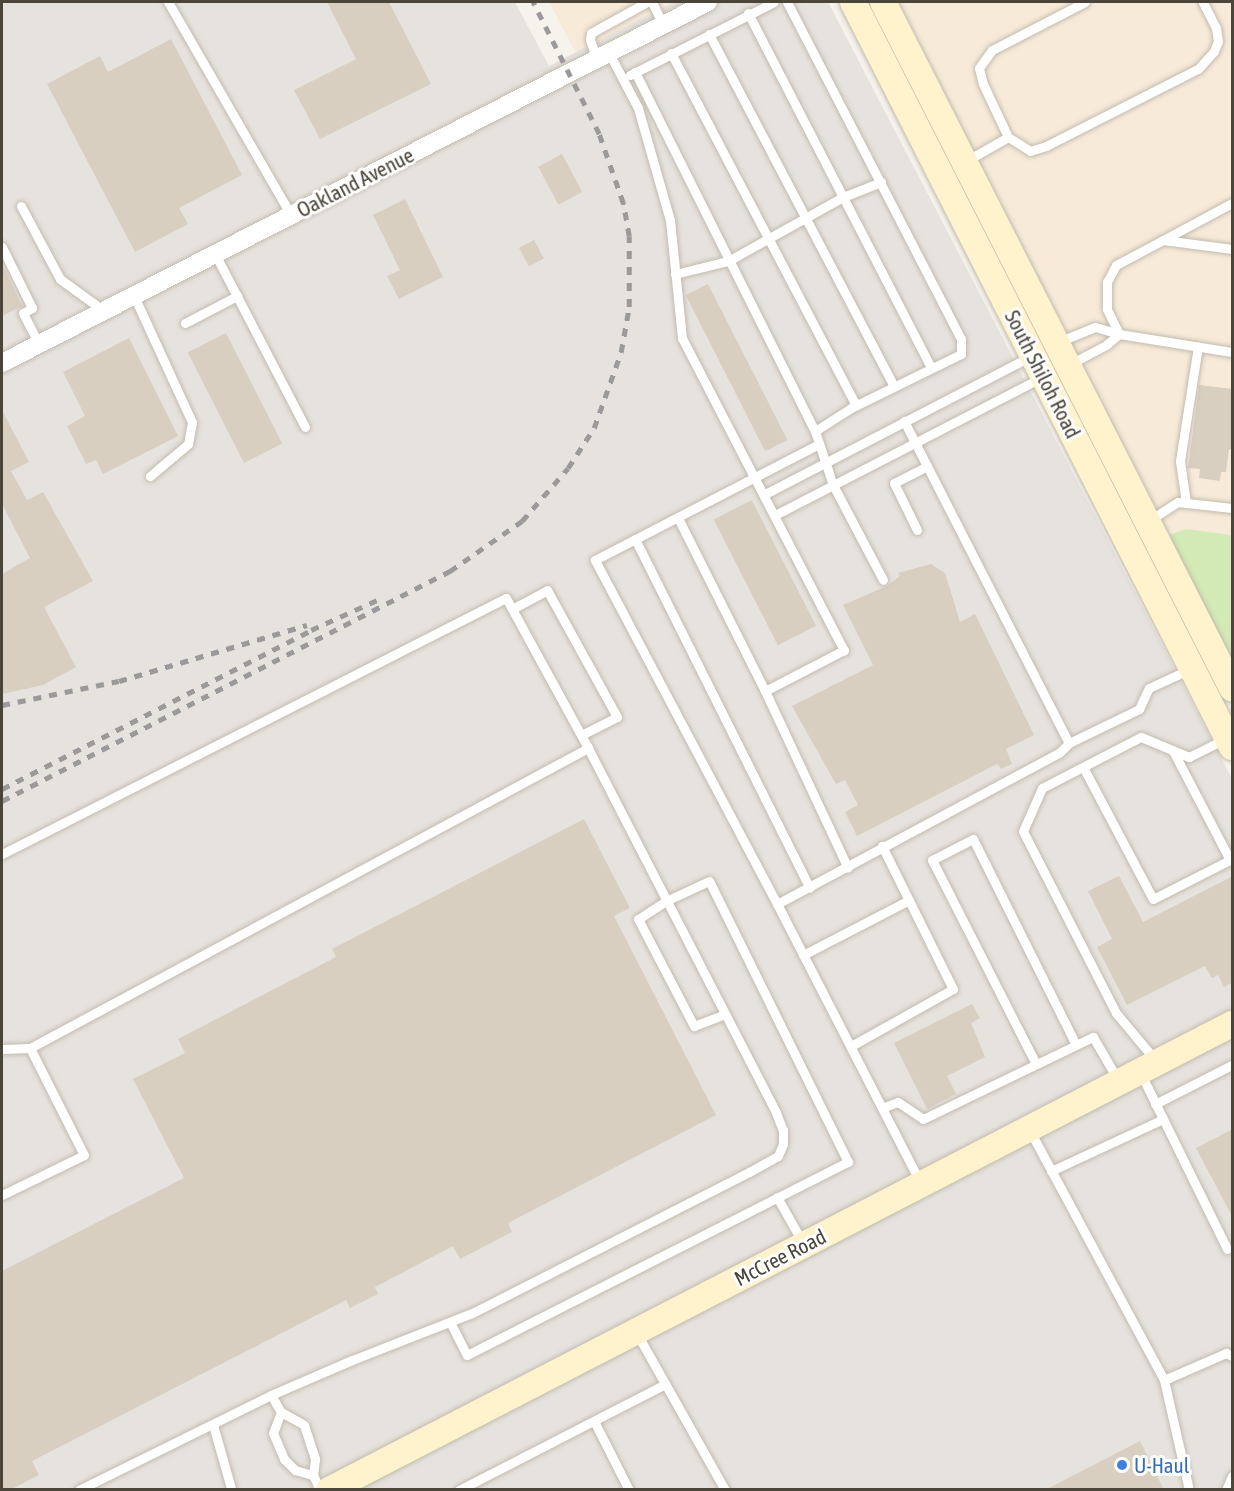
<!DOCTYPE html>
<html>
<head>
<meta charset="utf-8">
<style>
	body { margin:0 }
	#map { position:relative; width:1234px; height:1491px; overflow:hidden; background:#f6f3ec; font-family:"Asap Condensed",sans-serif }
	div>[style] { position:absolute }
	.commercial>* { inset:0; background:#f7ead8 }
	.industrial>* { inset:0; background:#e6e2dd }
	.green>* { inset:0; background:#d2eab5 }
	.building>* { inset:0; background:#d8cfc1; transform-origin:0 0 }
	.roads { filter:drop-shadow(0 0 2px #c2bbae) drop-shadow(0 0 2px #c2bbae) }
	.service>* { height:9px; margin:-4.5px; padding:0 4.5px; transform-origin:4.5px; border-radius:4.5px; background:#fff }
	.minor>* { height:18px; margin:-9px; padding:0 9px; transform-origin:9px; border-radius:9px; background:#fff }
	.secondary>* { height:26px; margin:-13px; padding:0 13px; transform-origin:13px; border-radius:13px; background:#fff3cd }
	.rail>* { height:4.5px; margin-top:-2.25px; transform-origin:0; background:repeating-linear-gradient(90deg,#9a9a9a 0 8px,transparent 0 16px) }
	.dots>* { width:16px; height:16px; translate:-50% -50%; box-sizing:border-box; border:3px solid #fff; border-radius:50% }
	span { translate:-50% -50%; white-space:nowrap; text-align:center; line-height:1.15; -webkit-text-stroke:6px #fff; paint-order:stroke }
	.street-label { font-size:21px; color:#4b4439 }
	.shop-label { font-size:21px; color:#366cbe }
	.left { translate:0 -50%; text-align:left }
	.frame { position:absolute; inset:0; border:3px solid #4b4439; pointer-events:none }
</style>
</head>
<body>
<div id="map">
	<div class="commercial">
		<i style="clip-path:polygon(549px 2px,673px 2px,576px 53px)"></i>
		<i style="clip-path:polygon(893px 2px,1232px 2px,1232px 535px,1186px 529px,1164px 537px)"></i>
	</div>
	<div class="industrial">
		<i style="clip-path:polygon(2px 2px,515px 2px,549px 66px,673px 2px,828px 2px,1232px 779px,1232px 1489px,2px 1490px)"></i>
	</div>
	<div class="green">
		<i style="clip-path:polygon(1186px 529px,1232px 535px,1232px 671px,1164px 537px)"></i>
	</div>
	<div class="building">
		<i style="clip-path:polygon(327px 2px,389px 2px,431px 84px,320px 139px,294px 90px,356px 59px)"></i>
		<i style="clip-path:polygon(171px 39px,242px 175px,179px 208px,188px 224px,135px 252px,47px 84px,100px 56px,108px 72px)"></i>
		<i style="left:562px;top:154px;width:43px;height:27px;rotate:62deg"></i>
		<i style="clip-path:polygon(405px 199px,443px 277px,399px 299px,387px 276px,400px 270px,373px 215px)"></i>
		<i style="left:534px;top:240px;width:21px;height:17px;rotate:62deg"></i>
		<i style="clip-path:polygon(2px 264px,22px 306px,2px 316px)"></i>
		<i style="left:708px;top:284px;width:175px;height:25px;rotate:63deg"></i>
		<i style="left:226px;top:333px;width:124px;height:43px;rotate:63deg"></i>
		<i style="clip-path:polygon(129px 338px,178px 436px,103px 474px,96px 460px,86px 464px,67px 426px,85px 416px,63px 372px)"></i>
		<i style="clip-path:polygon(1199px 385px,1233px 389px,1233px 450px,1229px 449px,1226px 472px,1221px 472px,1220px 481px,1199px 478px,1200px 469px,1188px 468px)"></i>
		<i style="clip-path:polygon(2px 410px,29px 462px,11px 471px,27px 500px,43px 492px,93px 581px,44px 607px,76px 667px,43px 685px,2px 694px,2px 574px,30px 558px,2px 504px)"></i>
		<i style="left:752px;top:500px;width:141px;height:43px;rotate:63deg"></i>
		<i style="clip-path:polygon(931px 564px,945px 573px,960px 622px,975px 614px,1034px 735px,1006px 749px,1012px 764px,1001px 769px,997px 764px,857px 836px,845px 812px,858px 805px,845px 780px,836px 784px,792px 706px,873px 665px,843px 605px,887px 586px,900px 576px,898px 573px)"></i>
		<i style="clip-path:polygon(584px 819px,630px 908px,614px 916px,716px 1115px,508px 1223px,512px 1232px,460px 1259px,453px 1246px,375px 1287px,378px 1294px,350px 1308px,346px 1300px,32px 1461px,39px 1475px,10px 1490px,2px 1490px,2px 1271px,184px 1178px,133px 1079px,185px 1053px,178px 1039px,336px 957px,332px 949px)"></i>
		<i style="clip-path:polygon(1119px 876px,1143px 922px,1233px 876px,1233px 982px,1224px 987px,1218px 975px,1212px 978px,1205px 966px,1127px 1005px,1097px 947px,1112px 939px,1088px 891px)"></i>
		<i style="clip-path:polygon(972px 1004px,980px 1018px,971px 1023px,985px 1057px,947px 1076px,956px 1094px,927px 1109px,894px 1043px)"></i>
		<i style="clip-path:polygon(1233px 1129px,1233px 1218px,1196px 1148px)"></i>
		<i style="clip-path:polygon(1140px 1441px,1164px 1490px,1045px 1490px)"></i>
	</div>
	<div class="roads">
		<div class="service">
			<i style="left:168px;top:2px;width:246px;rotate:60deg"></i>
			<i style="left:652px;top:2px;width:25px;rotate:64deg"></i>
			<i style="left:787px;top:2px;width:379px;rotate:62.7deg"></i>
			<i style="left:961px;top:339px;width:15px;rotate:90deg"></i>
			<i style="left:961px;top:354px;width:123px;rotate:153.9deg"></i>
			<i style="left:851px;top:408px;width:43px;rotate:147.4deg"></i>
			<i style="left:815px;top:431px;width:57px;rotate:71.6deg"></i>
			<i style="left:833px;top:485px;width:107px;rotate:62.2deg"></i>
			<i style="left:1085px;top:2px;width:105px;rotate:152.7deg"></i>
			<i style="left:992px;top:50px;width:22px;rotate:126deg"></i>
			<i style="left:979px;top:68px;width:16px;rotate:76deg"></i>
			<i style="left:983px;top:84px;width:59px;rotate:64.7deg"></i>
			<i style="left:1008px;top:137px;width:26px;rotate:32deg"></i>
			<i style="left:1030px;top:151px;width:17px;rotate:-17deg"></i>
			<i style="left:1046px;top:146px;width:170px;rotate:-26.9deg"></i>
			<i style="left:1198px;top:69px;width:24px;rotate:-48deg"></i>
			<i style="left:1214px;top:51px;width:11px;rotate:-68deg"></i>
			<i style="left:1218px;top:41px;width:13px;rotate:-99deg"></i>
			<i style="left:1216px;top:28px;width:29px;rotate:-117deg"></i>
			<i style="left:748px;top:13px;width:399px;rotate:62.7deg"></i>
			<i style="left:709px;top:34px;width:398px;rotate:62.3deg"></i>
			<i style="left:609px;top:53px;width:62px;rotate:62.2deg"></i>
			<i style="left:638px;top:108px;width:116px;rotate:74.1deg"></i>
			<i style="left:670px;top:220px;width:119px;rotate:84.2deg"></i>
			<i style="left:682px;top:338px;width:352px;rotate:62.6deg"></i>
			<i style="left:844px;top:650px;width:89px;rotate:152.6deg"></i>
			<i style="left:765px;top:691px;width:195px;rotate:64.9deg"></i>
			<i style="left:671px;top:53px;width:398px;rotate:62.3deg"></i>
			<i style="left:597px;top:59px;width:20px;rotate:-110deg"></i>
			<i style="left:590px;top:40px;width:7px;rotate:-82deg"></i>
			<i style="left:591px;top:33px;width:64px;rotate:-29deg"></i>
			<i style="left:635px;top:72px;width:402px;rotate:63.4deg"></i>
			<i style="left:630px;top:75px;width:161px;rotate:-26.9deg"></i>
			<i style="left:966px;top:161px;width:48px;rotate:-29.7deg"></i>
			<i style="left:21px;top:206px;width:83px;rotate:61.9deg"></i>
			<i style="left:60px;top:279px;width:54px;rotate:36deg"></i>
			<i style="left:1163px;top:240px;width:78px;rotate:-28.2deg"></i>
			<i style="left:2px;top:247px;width:68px;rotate:63.8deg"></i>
			<i style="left:32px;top:308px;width:10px;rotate:151deg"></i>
			<i style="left:23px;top:313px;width:35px;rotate:63deg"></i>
			<i style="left:215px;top:254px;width:195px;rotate:62.5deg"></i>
			<i style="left:675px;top:274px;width:55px;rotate:-13.8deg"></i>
			<i style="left:728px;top:261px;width:132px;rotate:-29.1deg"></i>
			<i style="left:843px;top:197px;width:41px;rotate:-21.5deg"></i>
			<i style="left:134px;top:296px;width:139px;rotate:65.3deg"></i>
			<i style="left:192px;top:422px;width:22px;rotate:100deg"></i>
			<i style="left:188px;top:444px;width:50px;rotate:139.9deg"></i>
			<i style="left:185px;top:323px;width:59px;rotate:-27.4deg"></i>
			<i style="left:1119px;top:334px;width:28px;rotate:-116deg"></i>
			<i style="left:1107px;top:309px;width:27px;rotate:-90deg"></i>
			<i style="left:1107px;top:282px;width:19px;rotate:-62deg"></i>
			<i style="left:1116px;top:265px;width:53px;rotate:-28deg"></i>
			<i style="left:1163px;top:240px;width:70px;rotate:7.4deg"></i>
			<i style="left:1058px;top:342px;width:40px;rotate:-22deg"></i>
			<i style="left:1095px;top:327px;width:25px;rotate:16deg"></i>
			<i style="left:1119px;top:334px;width:114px;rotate:9.1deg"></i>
			<i style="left:1070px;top:364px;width:41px;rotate:-27.8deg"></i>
			<i style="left:1106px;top:345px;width:17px;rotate:-40deg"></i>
			<i style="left:904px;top:421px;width:362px;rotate:62.9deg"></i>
			<i style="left:1069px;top:743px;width:78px;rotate:-25.9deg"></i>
			<i style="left:1139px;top:709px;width:23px;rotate:-65deg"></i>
			<i style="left:1149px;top:688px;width:45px;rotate:-24.9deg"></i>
			<i style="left:765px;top:494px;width:300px;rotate:-27.4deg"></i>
			<i style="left:1186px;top:503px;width:42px;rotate:-98.1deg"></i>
			<i style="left:1180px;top:461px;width:116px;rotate:-81.1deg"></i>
			<i style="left:775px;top:515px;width:301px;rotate:-27.3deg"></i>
			<i style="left:678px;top:518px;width:194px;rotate:63.3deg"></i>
			<i style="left:1150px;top:520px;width:33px;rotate:-33deg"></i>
			<i style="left:1178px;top:502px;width:54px;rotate:6.3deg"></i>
			<i style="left:917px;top:530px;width:52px;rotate:-116.1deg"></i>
			<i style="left:894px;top:483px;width:37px;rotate:-27deg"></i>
			<i style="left:635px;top:539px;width:390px;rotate:63.4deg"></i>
			<i style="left:512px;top:609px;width:40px;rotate:-28deg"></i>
			<i style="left:547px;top:590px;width:145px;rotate:61.1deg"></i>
			<i style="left:617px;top:717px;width:40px;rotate:153.4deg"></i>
			<i style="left:1083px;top:767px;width:149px;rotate:62.1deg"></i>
			<i style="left:1153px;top:899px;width:86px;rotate:-26.9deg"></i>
			<i style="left:1230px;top:860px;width:123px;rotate:-117.6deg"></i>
			<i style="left:2px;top:854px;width:565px;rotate:-26.93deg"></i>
			<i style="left:506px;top:598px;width:171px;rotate:61.3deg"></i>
			<i style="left:777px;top:904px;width:389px;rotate:-117.9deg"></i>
			<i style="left:595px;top:560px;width:252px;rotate:-27.4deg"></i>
			<i style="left:803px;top:955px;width:119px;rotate:-27.4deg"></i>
			<i style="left:851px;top:1046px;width:117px;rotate:-29.2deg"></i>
			<i style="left:953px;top:989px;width:160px;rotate:-116.4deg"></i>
			<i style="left:2px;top:1049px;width:28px;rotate:-2deg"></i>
			<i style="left:30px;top:1048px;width:634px;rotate:-28.26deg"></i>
			<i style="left:588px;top:748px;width:411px;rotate:62.7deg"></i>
			<i style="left:776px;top:1113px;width:18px;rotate:68deg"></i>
			<i style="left:783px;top:1130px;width:14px;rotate:90deg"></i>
			<i style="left:783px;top:1144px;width:13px;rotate:113deg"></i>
			<i style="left:778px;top:1156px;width:33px;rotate:151deg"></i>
			<i style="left:749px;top:1172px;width:311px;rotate:153deg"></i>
			<i style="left:472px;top:1313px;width:129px;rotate:158.6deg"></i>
			<i style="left:352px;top:1360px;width:88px;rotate:156.6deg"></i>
			<i style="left:271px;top:1395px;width:214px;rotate:153.7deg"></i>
			<i style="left:1156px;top:1061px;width:62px;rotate:-129.8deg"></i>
			<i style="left:1116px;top:1013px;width:204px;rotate:-117.1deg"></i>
			<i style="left:1023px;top:831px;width:47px;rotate:-66.2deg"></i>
			<i style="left:1042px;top:788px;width:111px;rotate:-27.3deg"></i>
			<i style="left:1141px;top:737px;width:52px;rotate:22.6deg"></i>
			<i style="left:1189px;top:757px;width:40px;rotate:-26.6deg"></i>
			<i style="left:1036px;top:1064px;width:229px;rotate:-117deg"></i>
			<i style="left:932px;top:860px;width:46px;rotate:-27.1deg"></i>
			<i style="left:973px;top:839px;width:230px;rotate:63.4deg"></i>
			<i style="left:1141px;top:1074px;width:195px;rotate:63.8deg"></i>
			<i style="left:1155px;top:1104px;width:86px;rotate:-26.9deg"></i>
			<i style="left:882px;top:1108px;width:17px;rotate:-21deg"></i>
			<i style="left:898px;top:1102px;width:30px;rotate:34deg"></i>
			<i style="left:923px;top:1119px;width:189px;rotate:-25.8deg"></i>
			<i style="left:1093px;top:1037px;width:50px;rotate:59.8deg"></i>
			<i style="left:1030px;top:1131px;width:283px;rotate:61.7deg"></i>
			<i style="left:1164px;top:1380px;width:113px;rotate:77.2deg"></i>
			<i style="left:1051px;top:1171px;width:123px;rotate:-24.9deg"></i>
			<i style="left:920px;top:1182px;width:313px;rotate:-117.2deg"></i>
			<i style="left:777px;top:904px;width:320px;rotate:-28.2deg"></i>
			<i style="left:1059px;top:753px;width:14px;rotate:-45deg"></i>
			<i style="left:2px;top:1195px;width:91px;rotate:-26deg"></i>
			<i style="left:84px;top:1155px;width:120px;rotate:-116.8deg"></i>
			<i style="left:777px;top:1197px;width:55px;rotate:60.6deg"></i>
			<i style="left:450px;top:1322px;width:37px;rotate:63deg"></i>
			<i style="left:467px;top:1355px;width:427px;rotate:-26.9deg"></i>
			<i style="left:848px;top:1162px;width:313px;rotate:-116.3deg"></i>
			<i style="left:709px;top:881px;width:47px;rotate:155.1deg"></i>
			<i style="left:666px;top:901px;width:33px;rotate:147deg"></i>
			<i style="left:638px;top:919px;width:121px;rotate:62.4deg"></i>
			<i style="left:694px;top:1026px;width:33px;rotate:-21deg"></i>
			<i style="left:636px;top:1332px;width:181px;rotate:60.6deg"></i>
			<i style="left:1164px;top:1380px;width:68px;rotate:-23.5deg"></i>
			<i style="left:1226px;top:1353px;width:7px;rotate:27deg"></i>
			<i style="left:271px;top:1395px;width:20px;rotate:60deg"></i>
			<i style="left:281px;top:1412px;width:26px;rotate:29deg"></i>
			<i style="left:304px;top:1425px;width:36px;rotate:72deg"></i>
			<i style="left:315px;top:1459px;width:16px;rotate:97deg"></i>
			<i style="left:313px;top:1475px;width:17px;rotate:65deg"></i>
			<i style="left:281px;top:1412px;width:22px;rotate:111deg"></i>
			<i style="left:273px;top:1433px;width:28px;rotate:67deg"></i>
			<i style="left:284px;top:1459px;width:16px;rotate:45deg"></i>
			<i style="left:295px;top:1470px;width:19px;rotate:16deg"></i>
			<i style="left:594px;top:1421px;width:77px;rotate:63.1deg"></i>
			<i style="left:213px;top:1425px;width:66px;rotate:74.1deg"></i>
			<i style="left:459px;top:1490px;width:232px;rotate:-27.2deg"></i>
			<i style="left:1226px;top:1490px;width:15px;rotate:-67deg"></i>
		</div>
		<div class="minor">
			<i style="left:2px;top:363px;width:793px;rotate:-27.08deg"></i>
		</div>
		<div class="secondary">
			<i style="left:853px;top:2px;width:836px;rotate:63.04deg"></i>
			<i style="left:883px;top:2px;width:770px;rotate:63.04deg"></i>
			<i style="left:329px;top:1490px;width:1016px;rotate:-27.3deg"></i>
		</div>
	</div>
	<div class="rail">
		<i style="left:2px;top:705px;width:119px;rotate:-11.6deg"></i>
		<i style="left:119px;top:681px;width:196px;rotate:-16.6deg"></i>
		<i style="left:2px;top:789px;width:348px;rotate:-27.2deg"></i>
		<i style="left:311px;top:630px;width:72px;rotate:-24.4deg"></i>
		<i style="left:2px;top:801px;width:504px;rotate:-27.18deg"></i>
		<i style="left:450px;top:571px;width:88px;rotate:-34.8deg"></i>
		<i style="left:522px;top:521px;width:70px;rotate:-49deg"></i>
		<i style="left:568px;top:468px;width:48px;rotate:-57deg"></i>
		<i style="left:594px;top:428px;width:81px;rotate:-70.4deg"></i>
		<i style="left:621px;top:352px;width:46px;rotate:-79.9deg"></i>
		<i style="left:629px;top:307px;width:71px;rotate:-90deg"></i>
		<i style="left:629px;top:236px;width:34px;rotate:-100deg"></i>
		<i style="left:623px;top:203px;width:73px;rotate:-109.2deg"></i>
		<i style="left:599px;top:134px;width:148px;rotate:-116.6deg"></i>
	</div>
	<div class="dots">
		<i style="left:1122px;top:1465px;background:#3f7fe0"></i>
	</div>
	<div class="street-label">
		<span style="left:355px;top:182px;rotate:-27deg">Oakland Avenue</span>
		<span style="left:1043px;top:374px;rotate:63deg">South Shiloh Road</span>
		<span style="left:780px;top:1257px;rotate:-27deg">McCree Road</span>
	</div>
	<div class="shop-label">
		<span class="left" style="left:1134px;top:1465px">U-Haul</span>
	</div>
	<div class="frame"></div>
</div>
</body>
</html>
